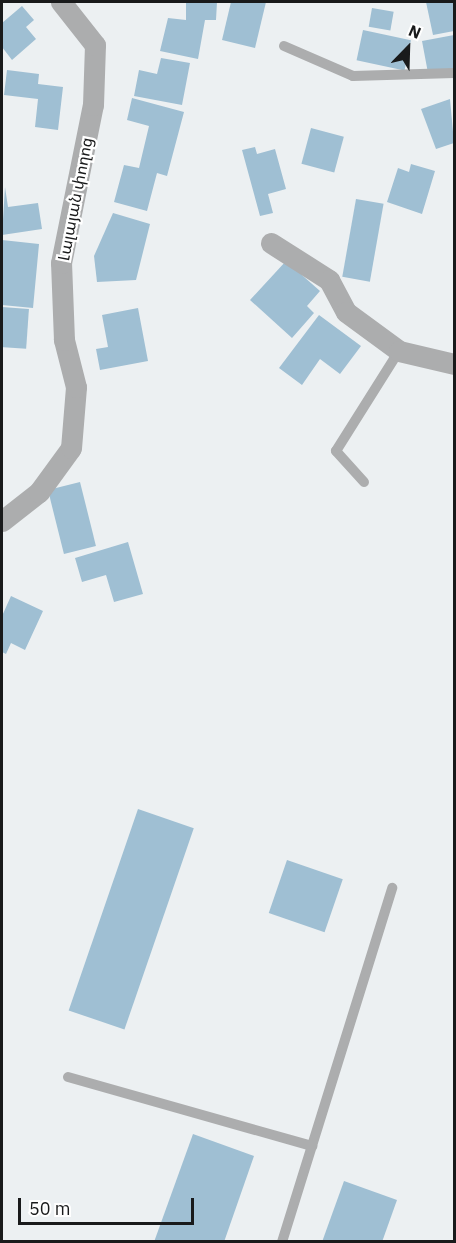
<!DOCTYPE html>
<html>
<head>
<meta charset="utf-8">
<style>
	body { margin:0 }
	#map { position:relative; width:456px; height:1243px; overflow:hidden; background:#ecf0f2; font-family:"IBM Plex Sans","Noto Sans Armenian",sans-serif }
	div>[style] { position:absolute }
	.building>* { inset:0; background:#9fbfd3; transform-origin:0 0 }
	.service>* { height:10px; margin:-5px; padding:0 5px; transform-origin:5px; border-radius:5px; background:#acadae }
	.minor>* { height:21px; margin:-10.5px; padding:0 10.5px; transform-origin:10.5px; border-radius:10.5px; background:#acadae }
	span { translate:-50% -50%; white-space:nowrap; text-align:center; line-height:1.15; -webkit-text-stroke:4.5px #fff; paint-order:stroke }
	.street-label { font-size:16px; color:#191a1b }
	.frame { position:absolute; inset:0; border:3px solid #191a1b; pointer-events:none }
	.north { position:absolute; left:378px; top:18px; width:60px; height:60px; -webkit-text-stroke:4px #fff; paint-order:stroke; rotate:23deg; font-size:16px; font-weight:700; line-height:24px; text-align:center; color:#191a1b }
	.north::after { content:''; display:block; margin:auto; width:21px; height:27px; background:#191a1b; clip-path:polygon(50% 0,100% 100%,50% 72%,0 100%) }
	.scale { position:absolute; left:18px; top:1198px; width:176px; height:27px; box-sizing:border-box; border:3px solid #191a1b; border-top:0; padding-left:8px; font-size:18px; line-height:21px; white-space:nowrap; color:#191a1b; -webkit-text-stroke:4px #fff; paint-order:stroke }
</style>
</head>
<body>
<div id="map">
	<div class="building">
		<i style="clip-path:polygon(186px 2px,217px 2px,216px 20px,205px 20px,198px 59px,160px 51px,168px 18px,186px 20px)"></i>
		<i style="clip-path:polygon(231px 2px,266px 2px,255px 48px,222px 40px)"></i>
		<i style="clip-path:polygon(426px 2px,454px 2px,454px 31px,433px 35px)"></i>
		<i style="clip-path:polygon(22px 6px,34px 20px,26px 27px,36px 39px,12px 60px,2px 47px,2px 23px)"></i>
		<i style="left:372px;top:8px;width:22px;height:19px;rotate:10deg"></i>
		<i style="left:363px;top:30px;width:49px;height:31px;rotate:12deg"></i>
		<i style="clip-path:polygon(454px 35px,454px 69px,428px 73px,422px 41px)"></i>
		<i style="clip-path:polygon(161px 58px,190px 63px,182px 105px,134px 96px,139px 70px,157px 74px)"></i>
		<i style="clip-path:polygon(7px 70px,39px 74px,38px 84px,63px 87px,58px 130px,35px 127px,38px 99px,4px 95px)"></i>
		<i style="clip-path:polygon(132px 98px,184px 112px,167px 176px,157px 173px,147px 211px,114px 202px,124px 165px,139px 168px,149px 126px,127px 120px)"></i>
		<i style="clip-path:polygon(450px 99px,454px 143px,436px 149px,421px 109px)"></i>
		<i style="left:311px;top:128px;width:34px;height:37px;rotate:15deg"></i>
		<i style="clip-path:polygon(255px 147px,257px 154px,275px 149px,286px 189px,268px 194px,273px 213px,260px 216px,242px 150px)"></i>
		<i style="clip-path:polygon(411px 164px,435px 171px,422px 214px,387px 202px,398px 168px,409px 172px)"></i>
		<i style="clip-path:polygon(5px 187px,8px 207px,38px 203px,42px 229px,2px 235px)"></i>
		<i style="left:356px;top:199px;width:28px;height:79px;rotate:10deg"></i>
		<i style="clip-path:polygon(113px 213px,150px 224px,136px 280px,97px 282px,94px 256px)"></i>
		<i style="clip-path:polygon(2px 240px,39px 244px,33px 308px,2px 305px)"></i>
		<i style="clip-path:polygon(286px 261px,320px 291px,307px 306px,314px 313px,292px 338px,250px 300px)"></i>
		<i style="left:2px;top:307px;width:27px;height:40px;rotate:4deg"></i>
		<i style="clip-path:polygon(138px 308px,148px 361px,100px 370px,96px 349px,108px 347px,102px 315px)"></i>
		<i style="clip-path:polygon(319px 315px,361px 346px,340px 374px,320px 359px,302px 385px,279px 368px)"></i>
		<i style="left:80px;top:482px;width:66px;height:33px;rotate:76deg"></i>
		<i style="clip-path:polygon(128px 542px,143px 594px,114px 602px,106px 575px,82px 582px,75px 558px)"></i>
		<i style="clip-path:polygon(11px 596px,43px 611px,25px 650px,11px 643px,6px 654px,2px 652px,2px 616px)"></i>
		<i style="left:138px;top:809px;width:59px;height:213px;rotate:19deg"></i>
		<i style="left:287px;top:860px;width:59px;height:56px;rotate:19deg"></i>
		<i style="clip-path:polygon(193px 1134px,254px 1156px,224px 1242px,154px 1242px)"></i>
		<i style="clip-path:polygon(344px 1181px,397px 1200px,382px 1242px,322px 1242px)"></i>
	</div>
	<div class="service">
		<i style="left:284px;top:46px;width:75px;rotate:23.5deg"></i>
		<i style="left:353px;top:76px;width:101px;rotate:-1.7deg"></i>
		<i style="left:364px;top:482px;width:42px;rotate:-132.1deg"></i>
		<i style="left:336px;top:451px;width:118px;rotate:-57.8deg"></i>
		<i style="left:68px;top:1077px;width:254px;rotate:15.8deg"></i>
		<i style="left:282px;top:1242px;width:371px;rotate:-72.7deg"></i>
	</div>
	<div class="minor">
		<i style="left:271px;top:243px;width:69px;rotate:32.5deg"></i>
		<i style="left:329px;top:280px;width:36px;rotate:62deg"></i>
		<i style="left:346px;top:312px;width:66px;rotate:36.3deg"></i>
		<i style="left:399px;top:351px;width:57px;rotate:13.3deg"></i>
		<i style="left:2px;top:521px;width:47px;rotate:-38.1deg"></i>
		<i style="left:39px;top:492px;width:54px;rotate:-54deg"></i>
		<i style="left:71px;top:448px;width:61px;rotate:-85.3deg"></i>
		<i style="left:76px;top:387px;width:49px;rotate:-104.3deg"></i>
		<i style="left:64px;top:340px;width:77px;rotate:-92.2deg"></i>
		<i style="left:61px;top:263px;width:161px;rotate:-78.6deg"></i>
		<i style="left:93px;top:105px;width:60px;rotate:-88.1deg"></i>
		<i style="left:95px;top:45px;width:55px;rotate:-128.3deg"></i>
	</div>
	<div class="street-label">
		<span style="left:75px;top:199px;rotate:-79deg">Լալայան փողոց</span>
	</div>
	<div class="frame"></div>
	<div class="north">N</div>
	<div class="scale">50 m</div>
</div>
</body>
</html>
